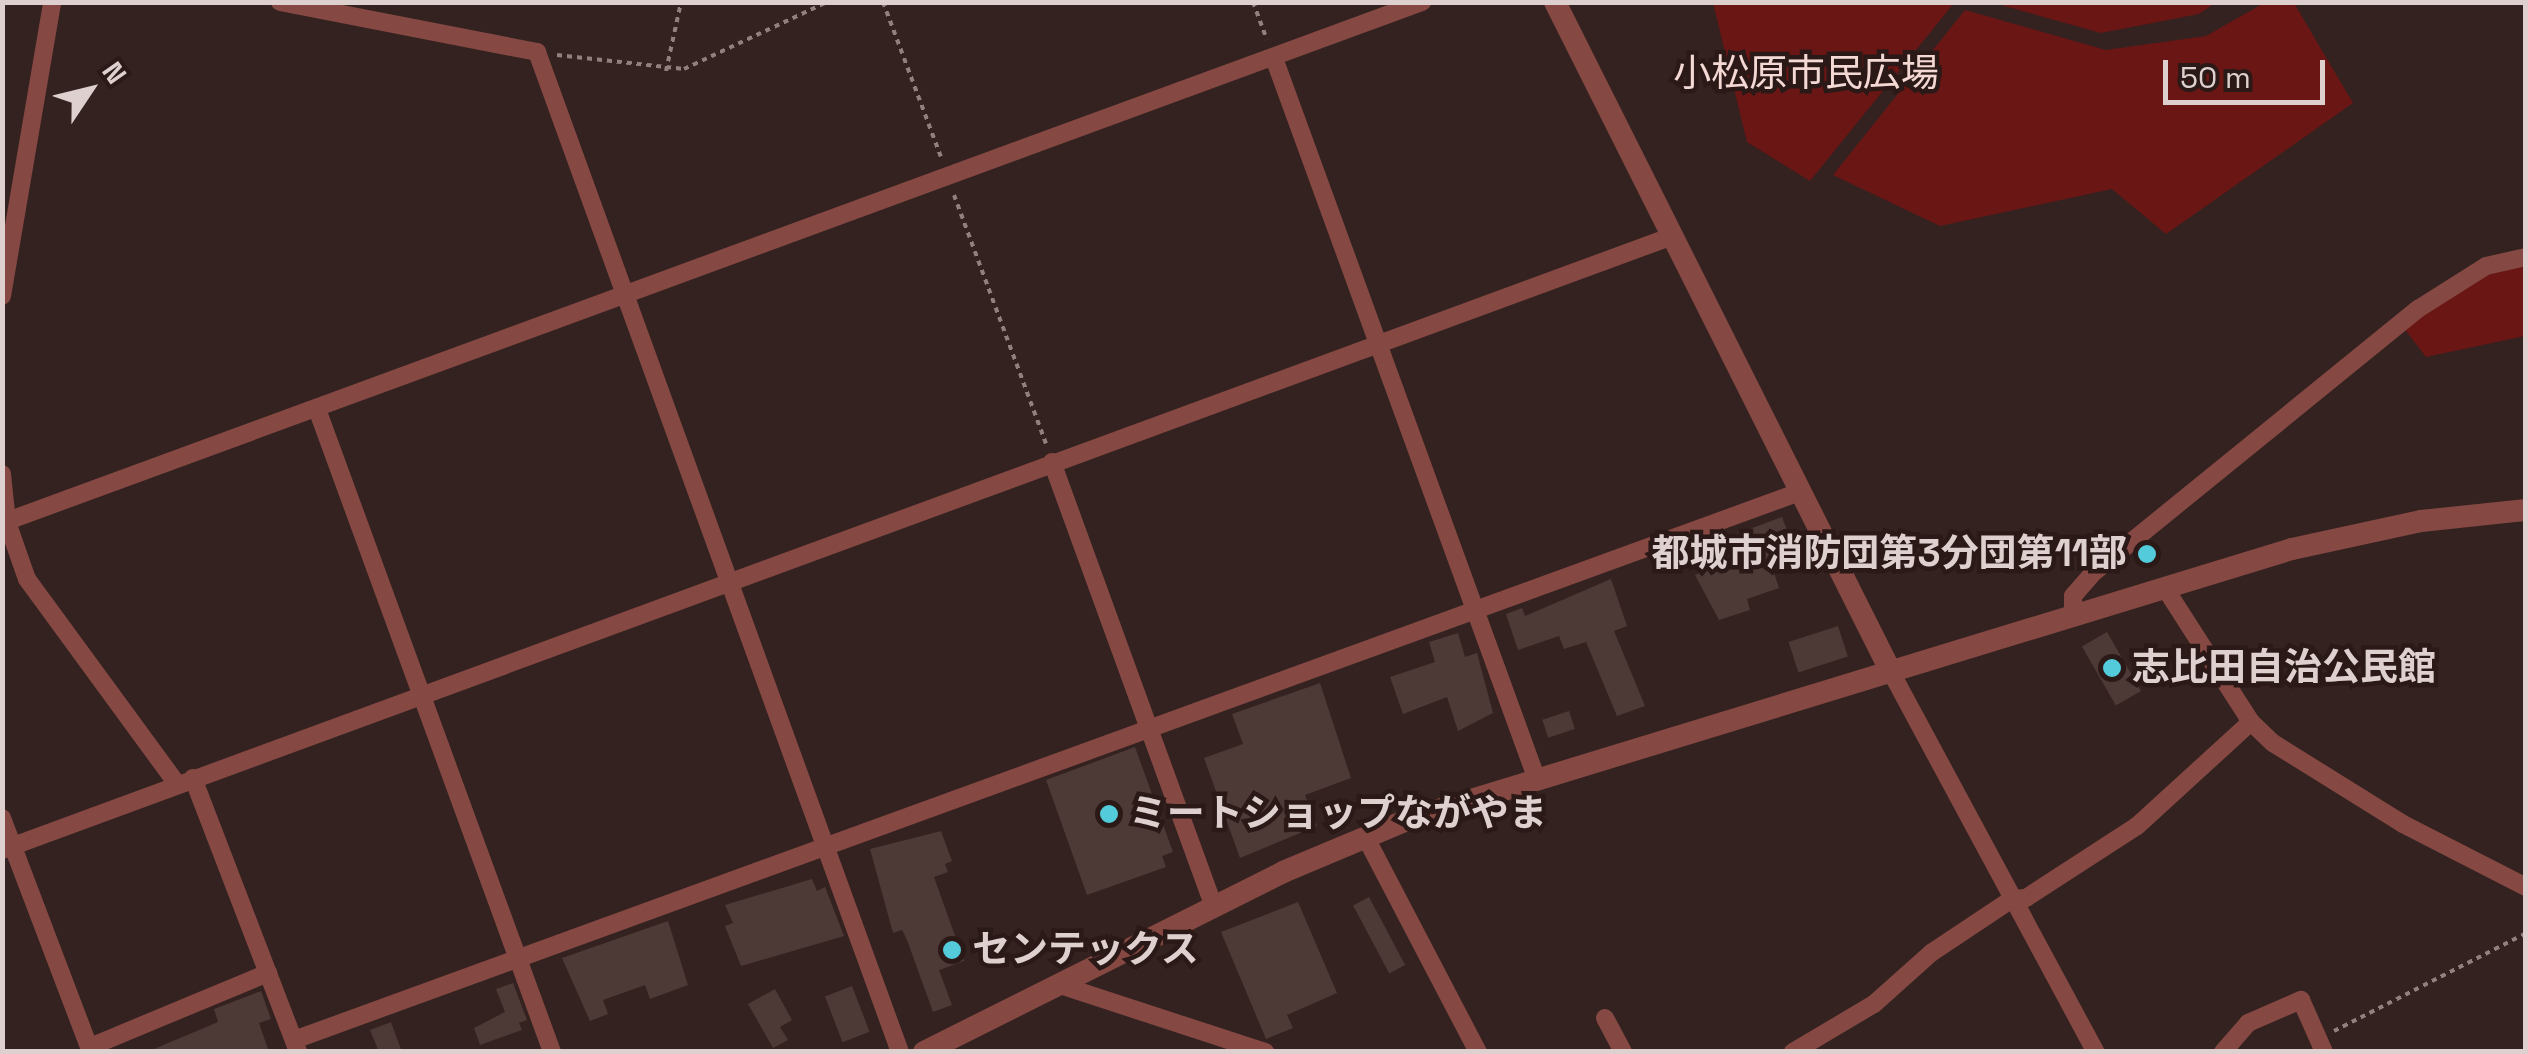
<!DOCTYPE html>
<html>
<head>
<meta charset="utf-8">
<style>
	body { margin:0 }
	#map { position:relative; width:2528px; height:1054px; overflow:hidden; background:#342220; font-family:"Space Grotesk","Noto Sans JP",sans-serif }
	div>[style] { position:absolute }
	.green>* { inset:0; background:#691614 }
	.building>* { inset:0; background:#4d3936; transform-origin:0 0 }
	.path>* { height:4px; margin-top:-2px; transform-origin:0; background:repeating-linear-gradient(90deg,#90817f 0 5px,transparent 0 10px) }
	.minor>* { height:18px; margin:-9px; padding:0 9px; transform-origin:9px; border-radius:9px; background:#854842 }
	.tertiary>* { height:22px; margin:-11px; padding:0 11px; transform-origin:11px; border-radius:11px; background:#854842 }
	.dots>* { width:28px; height:28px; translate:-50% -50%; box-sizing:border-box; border:5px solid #2a1917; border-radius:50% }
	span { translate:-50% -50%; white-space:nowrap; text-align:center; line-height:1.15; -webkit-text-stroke:9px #2a1917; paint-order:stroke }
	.park-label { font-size:38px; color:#f3d8d4 }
	.poi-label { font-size:38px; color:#ddd0cf; font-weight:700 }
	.right { translate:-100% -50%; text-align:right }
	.left { translate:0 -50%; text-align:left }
	.frame { position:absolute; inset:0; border:5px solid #ddd0cf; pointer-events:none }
	.north { position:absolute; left:40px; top:40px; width:100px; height:100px; -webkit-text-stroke:8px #2a1917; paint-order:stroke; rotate:55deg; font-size:28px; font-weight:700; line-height:40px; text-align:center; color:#ddd0cf }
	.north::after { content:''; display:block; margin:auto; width:35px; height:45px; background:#ddd0cf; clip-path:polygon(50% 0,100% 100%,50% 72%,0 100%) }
	.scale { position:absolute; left:2163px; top:60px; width:162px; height:45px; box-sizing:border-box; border:5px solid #ddd0cf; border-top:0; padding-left:12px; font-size:30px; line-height:35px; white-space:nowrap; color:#ddd0cf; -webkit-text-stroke:8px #2a1917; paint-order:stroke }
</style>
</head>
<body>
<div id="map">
	<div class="green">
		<i style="clip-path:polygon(1713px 3px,1713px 2px,1954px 3px,1810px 181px,1747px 142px)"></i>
		<i style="clip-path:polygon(1994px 3px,2215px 3px,2199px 14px,2101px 33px)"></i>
		<i style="clip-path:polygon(2264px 3px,2294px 3px,2353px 103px,2166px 234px,2112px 189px,1940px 226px,1833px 175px,1965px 10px,2106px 50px,2206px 36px)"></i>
		<i style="clip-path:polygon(2525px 265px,2525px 336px,2426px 357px,2403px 327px,2480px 277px)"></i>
	</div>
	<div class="building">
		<i style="clip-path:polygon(1782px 517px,1794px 549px,1769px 558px,1779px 588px,1747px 599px,1750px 610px,1719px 620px,1695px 575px,1725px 564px,1717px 541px)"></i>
		<i style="clip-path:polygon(1611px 579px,1627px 626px,1614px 631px,1645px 706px,1617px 716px,1586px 642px,1564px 649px,1559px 636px,1518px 650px,1506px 614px,1522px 608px,1525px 616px)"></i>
		<i style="left:1838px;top:626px;width:32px;height:52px;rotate:72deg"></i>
		<i style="left:2107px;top:632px;width:68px;height:29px;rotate:60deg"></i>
		<i style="clip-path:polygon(1458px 633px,1465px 657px,1477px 653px,1493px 713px,1458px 731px,1447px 697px,1403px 714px,1390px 677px,1435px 662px,1429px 642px)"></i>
		<i style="clip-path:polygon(1320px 683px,1351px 778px,1305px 795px,1317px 826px,1240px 858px,1204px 758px,1243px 744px,1232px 714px)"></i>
		<i style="left:1569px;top:711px;width:19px;height:28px;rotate:72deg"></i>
		<i style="clip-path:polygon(1135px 747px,1173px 852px,1162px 856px,1166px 867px,1087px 895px,1046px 780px)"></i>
		<i style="clip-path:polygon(941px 831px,952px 861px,945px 864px,948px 872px,934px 877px,964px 961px,939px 970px,952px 1005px,933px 1012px,907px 940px,902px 930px,893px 933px,870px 849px)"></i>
		<i style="clip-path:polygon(812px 879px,817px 891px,825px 887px,844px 936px,741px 966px,725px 926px,733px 923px,725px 905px)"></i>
		<i style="left:1369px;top:897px;width:77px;height:18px;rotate:62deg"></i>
		<i style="clip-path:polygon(1298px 902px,1337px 993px,1287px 1015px,1293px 1028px,1266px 1039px,1221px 932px)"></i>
		<i style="clip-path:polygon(668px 921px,688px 985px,650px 999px,645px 985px,603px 1000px,608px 1014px,590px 1021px,562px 958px)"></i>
		<i style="clip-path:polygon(513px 983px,527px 1020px,519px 1023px,522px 1030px,480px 1045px,474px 1028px,505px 1012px,496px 989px)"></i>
		<i style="left:852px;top:986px;width:49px;height:29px;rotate:69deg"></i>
		<i style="clip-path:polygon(775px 989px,792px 1020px,780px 1027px,788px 1040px,773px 1048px,748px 1004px)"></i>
		<i style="clip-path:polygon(261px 991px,271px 1019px,259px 1023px,269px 1052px,147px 1052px,218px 1022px,214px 1009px)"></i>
		<i style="clip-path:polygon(391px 1022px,402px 1052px,379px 1052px,370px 1030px)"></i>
	</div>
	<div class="path">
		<i style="left:883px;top:2px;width:165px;rotate:69.5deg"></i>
		<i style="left:1253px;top:2px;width:40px;rotate:69.8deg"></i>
		<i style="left:557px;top:55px;width:128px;rotate:6.3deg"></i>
		<i style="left:684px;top:69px;width:158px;rotate:-25.1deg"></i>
		<i style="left:666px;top:71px;width:71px;rotate:-77.7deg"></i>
		<i style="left:954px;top:195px;width:265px;rotate:69.7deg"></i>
		<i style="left:2334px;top:1031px;width:216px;rotate:-27deg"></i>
	</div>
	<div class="minor">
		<i style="left:280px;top:2px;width:262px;rotate:11deg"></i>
		<i style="left:537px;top:52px;width:1064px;rotate:70.05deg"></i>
		<i style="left:1274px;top:58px;width:765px;rotate:69.98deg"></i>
		<i style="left:2px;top:296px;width:298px;rotate:-80.3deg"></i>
		<i style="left:317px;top:409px;width:685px;rotate:69.92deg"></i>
		<i style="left:1052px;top:462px;width:471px;rotate:70deg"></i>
		<i style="left:2px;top:474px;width:48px;rotate:84.1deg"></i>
		<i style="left:7px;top:522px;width:60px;rotate:70.7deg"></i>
		<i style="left:27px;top:579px;width:254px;rotate:53.8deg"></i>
		<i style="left:2px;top:523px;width:1513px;rotate:-20.15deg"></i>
		<i style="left:2165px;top:588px;width:159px;rotate:57.3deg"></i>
		<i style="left:2251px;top:722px;width:30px;rotate:44deg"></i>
		<i style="left:2273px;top:743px;width:153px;rotate:31.9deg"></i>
		<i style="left:2403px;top:824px;width:138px;rotate:27.1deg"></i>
		<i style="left:2073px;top:615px;width:19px;rotate:-90deg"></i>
		<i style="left:2073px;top:596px;width:30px;rotate:-49deg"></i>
		<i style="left:2093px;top:573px;width:419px;rotate:-39.1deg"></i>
		<i style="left:2418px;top:309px;width:80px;rotate:-32.3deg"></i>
		<i style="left:2486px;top:266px;width:41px;rotate:-12.7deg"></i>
		<i style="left:1891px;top:672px;width:432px;rotate:61.7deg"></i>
		<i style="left:193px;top:778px;width:293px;rotate:69deg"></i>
		<i style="left:2px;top:818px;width:250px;rotate:69.2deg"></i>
		<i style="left:1365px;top:836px;width:244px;rotate:62.4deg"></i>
		<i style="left:2px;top:850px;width:1777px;rotate:-20.18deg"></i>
		<i style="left:1060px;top:985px;width:216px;rotate:18.1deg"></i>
		<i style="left:1605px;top:1018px;width:38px;rotate:62deg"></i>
		<i style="left:294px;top:1040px;width:1603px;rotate:-20deg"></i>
		<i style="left:90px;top:1047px;width:193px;rotate:-22.6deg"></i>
		<i style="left:1793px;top:1052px;width:94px;rotate:-30.7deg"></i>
		<i style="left:1874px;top:1004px;width:76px;rotate:-41.8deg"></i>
		<i style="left:1931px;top:953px;width:97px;rotate:-33.7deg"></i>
		<i style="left:2012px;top:899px;width:14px;rotate:-4deg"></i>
		<i style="left:2026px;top:898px;width:132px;rotate:-33deg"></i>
		<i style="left:2137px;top:826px;width:154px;rotate:-42.4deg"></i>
		<i style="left:2223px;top:1052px;width:38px;rotate:-49deg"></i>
		<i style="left:2248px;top:1023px;width:58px;rotate:-23.5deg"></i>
		<i style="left:2301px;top:1000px;width:57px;rotate:66.1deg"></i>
	</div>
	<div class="tertiary">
		<i style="left:1555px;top:2px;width:750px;rotate:63.37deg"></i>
		<i style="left:924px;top:1052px;width:402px;rotate:-26.6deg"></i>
		<i style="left:1283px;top:872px;width:140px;rotate:-22.7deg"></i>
		<i style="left:1412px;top:818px;width:920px;rotate:-17deg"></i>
		<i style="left:2292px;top:549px;width:132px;rotate:-12.2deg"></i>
		<i style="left:2421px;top:521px;width:106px;rotate:-6deg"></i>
	</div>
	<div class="dots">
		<i style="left:2147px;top:554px;background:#53cbda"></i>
		<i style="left:2112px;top:668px;background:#53cbda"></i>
		<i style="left:1109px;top:814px;background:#53cbda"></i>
		<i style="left:952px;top:950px;background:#53cbda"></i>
	</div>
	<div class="park-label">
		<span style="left:1806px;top:74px">小松原市民広場</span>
	</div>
	<div class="poi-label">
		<span class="right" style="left:2127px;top:554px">都城市消防団第3分団第11部</span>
		<span class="left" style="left:2132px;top:668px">志比田自治公民館</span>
		<span class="left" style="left:1129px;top:814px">ミートショップながやま</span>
		<span class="left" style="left:972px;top:950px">センテックス</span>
	</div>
	<div class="frame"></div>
	<div class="north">N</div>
	<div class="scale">50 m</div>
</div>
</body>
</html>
